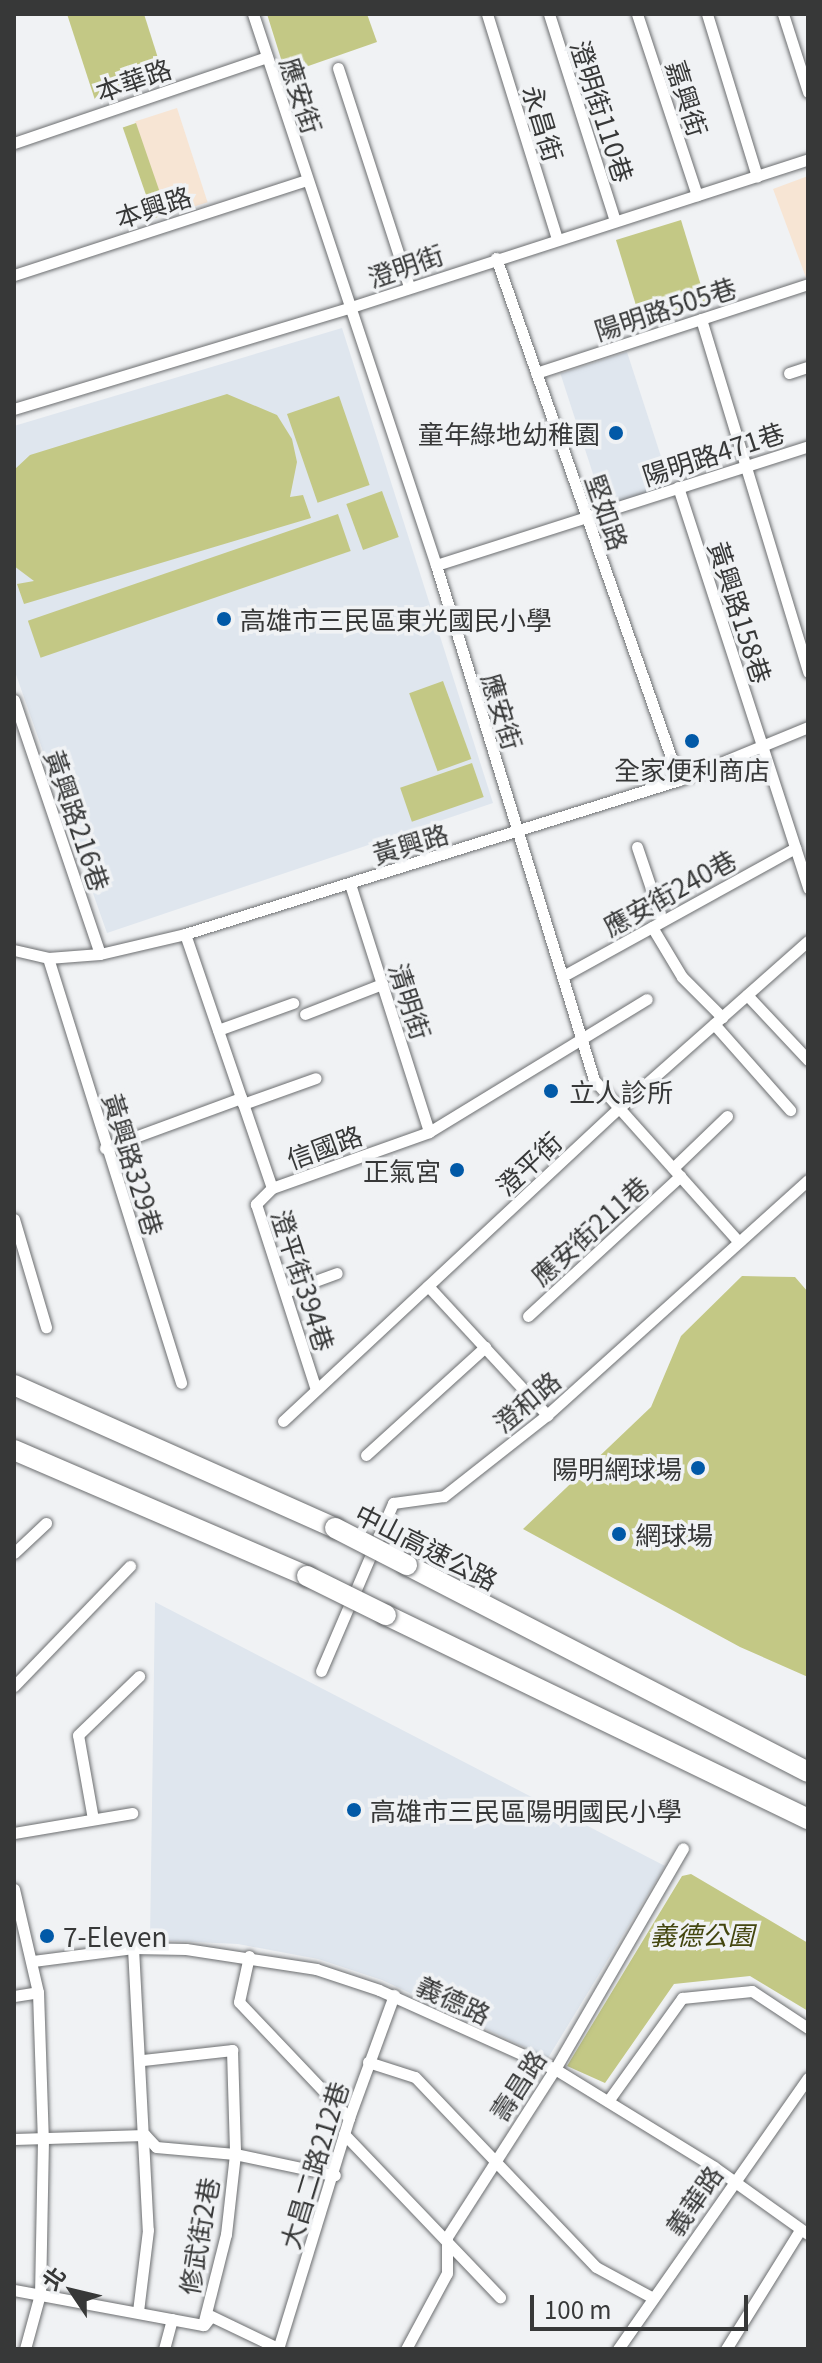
<!DOCTYPE html>
<html>
<head>
<meta charset="utf-8">
<style>
	body { margin:0 }
	#map { position:relative; width:822px; height:2363px; overflow:hidden; background:#f0f2f4; font-family:Georgia,"Noto Sans TC",serif }
	div>[style] { position:absolute }
	.commercial>* { inset:0; background:#f7e5d4; transform-origin:0 0 }
	.built>* { inset:0; background:#dfe6ee; transform-origin:0 0 }
	.green>* { inset:0; background:#c3c885; transform-origin:0 0 }
	.roads { filter:drop-shadow(0 0 2px #6c6e70) drop-shadow(0 0 2px #6c6e70) }
	.street>* { height:11px; margin:-5.5px; padding:0 5.5px; transform-origin:5.5px; border-radius:5.5px; background:#fff }
	.highway>* { height:20px; margin:-10px; padding:0 10px; transform-origin:10px; border-radius:10px; background:#fff }
	.bridges { filter:drop-shadow(0 0 2px #6c6e70) drop-shadow(0 0 2px #6c6e70) }
	.highway-bridge>* { height:20px; margin:-10px; padding:0 10px; transform-origin:10px; border-radius:10px; background:#fff }
	.dots>* { width:22px; height:22px; translate:-50% -50%; box-sizing:border-box; border:4px solid #f0f2f4; border-radius:50% }
	span { translate:-50% -50%; white-space:nowrap; text-align:center; line-height:1.15; -webkit-text-stroke:7px #f0f2f4; paint-order:stroke }
	.street-label { font-size:26px; color:#373838 }
	.poi-label { font-size:26px; color:#373838 }
	.right { translate:-100% -50%; text-align:right }
	.left { translate:0 -50%; text-align:left }
	.park-label { font-size:26px; color:#43460f; font-style:italic }
	.frame { position:absolute; inset:0; border:16px solid #373838; pointer-events:none }
	.north { position:absolute; left:32px; top:2251px; width:80px; height:80px; -webkit-text-stroke:6px #f0f2f4; paint-order:stroke; rotate:305deg; font-size:22px; font-weight:700; line-height:32px; text-align:center; color:#373838 }
	.north::after { content:''; display:block; margin:auto; width:28px; height:36px; background:#373838; clip-path:polygon(50% 0,100% 100%,50% 72%,0 100%) }
	.scale { position:absolute; left:530px; top:2295px; width:218px; height:36px; box-sizing:border-box; border:4px solid #373838; border-top:0; padding-left:10px; font-size:24px; line-height:28px; white-space:nowrap; color:#373838; -webkit-text-stroke:6px #f0f2f4; paint-order:stroke }
</style>
</head>
<body>
<div id="map">
	<div class="commercial">
		<i style="left:177px;top:108px;width:99px;height:44px;rotate:72deg"></i>
		<i style="clip-path:polygon(808px 176px,808px 283px,773px 189px)"></i>
	</div>
	<div class="built">
		<i style="clip-path:polygon(342px 328px,493px 803px,107px 933px,14px 669px,14px 426px)"></i>
		<i style="left:627px;top:352px;width:141px;height:70px;rotate:72deg"></i>
		<i style="clip-path:polygon(155px 1602px,665px 1866px,548px 2058px,382px 1980px,318px 1959px,238px 1944px,150px 1940px)"></i>
	</div>
	<div class="green">
		<i style="clip-path:polygon(67px 14px,144px 14px,164px 77px,95px 100px)"></i>
		<i style="clip-path:polygon(267px 14px,367px 14px,377px 42px,294px 71px,282px 62px)"></i>
		<i style="left:136px;top:123px;width:96px;height:14px;rotate:71deg"></i>
		<i style="left:681px;top:220px;width:88px;height:68px;rotate:73deg"></i>
		<i style="clip-path:polygon(227px 394px,277px 415px,292px 439px,297px 462px,290px 497px,303px 495px,311px 518px,24px 604px,17px 584px,34px 581px,14px 566px,14px 470px,30px 455px)"></i>
		<i style="left:339px;top:396px;width:94px;height:55px;rotate:71deg"></i>
		<i style="left:382px;top:491px;width:49px;height:38px;rotate:70deg"></i>
		<i style="left:338px;top:514px;width:39px;height:328px;rotate:71deg"></i>
		<i style="left:443px;top:681px;width:83px;height:36px;rotate:70deg"></i>
		<i style="left:472px;top:763px;width:36px;height:76px;rotate:71deg"></i>
		<i style="clip-path:polygon(742px 1276px,795px 1277px,808px 1292px,808px 1677px,740px 1647px,523px 1529px,651px 1407px,681px 1336px)"></i>
		<i style="clip-path:polygon(691px 1874px,808px 1943px,808px 2011px,750px 1976px,674px 1984px,605px 2083px,567px 2066px,682px 1876px)"></i>
	</div>
	<div class="roads">
		<div class="street">
			<i style="left:253px;top:14px;width:581px;rotate:71.63deg"></i>
			<i style="left:436px;top:565px;width:539px;rotate:72.94deg"></i>
			<i style="left:594px;top:1080px;width:217px;rotate:48.2deg"></i>
			<i style="left:487px;top:14px;width:236px;rotate:72.7deg"></i>
			<i style="left:549px;top:14px;width:217px;rotate:72.3deg"></i>
			<i style="left:637px;top:14px;width:191px;rotate:71.7deg"></i>
			<i style="left:707px;top:14px;width:170px;rotate:72.9deg"></i>
			<i style="left:783px;top:14px;width:82px;rotate:72.2deg"></i>
			<i style="left:338px;top:68px;width:229px;rotate:72deg"></i>
			<i style="left:14px;top:143px;width:267px;rotate:-18.8deg"></i>
			<i style="left:496px;top:258px;width:553px;rotate:70.68deg"></i>
			<i style="left:14px;top:275px;width:307px;rotate:-18deg"></i>
			<i style="left:701px;top:319px;width:369px;rotate:73.1deg"></i>
			<i style="left:536px;top:373px;width:286px;rotate:-18.1deg"></i>
			<i style="left:789px;top:373px;width:20px;rotate:-18deg"></i>
			<i style="left:14px;top:409px;width:349px;rotate:-16.8deg"></i>
			<i style="left:348px;top:308px;width:484px;rotate:-17.9deg"></i>
			<i style="left:678px;top:487px;width:422px;rotate:72deg"></i>
			<i style="left:436px;top:565px;width:391px;rotate:-17.7deg"></i>
			<i style="left:14px;top:700px;width:268px;rotate:71.3deg"></i>
			<i style="left:637px;top:847px;width:78px;rotate:71.3deg"></i>
			<i style="left:350px;top:884px;width:260px;rotate:72.3deg"></i>
			<i style="left:652px;top:927px;width:58px;rotate:59deg"></i>
			<i style="left:682px;top:977px;width:57px;rotate:45deg"></i>
			<i style="left:185px;top:934px;width:268px;rotate:71.1deg"></i>
			<i style="left:272px;top:1188px;width:167px;rotate:-19.6deg"></i>
			<i style="left:429px;top:1132px;width:255px;rotate:-31.4deg"></i>
			<i style="left:14px;top:950px;width:35px;rotate:13deg"></i>
			<i style="left:48px;top:958px;width:52px;rotate:-4.4deg"></i>
			<i style="left:100px;top:954px;width:87px;rotate:-13.2deg"></i>
			<i style="left:185px;top:934px;width:517px;rotate:-17.31deg"></i>
			<i style="left:679px;top:780px;width:139px;rotate:-22.3deg"></i>
			<i style="left:48px;top:958px;width:445px;rotate:72.6deg"></i>
			<i style="left:565px;top:975px;width:263px;rotate:-28.9deg"></i>
			<i style="left:747px;top:995px;width:89px;rotate:46.8deg"></i>
			<i style="left:305px;top:1014px;width:83px;rotate:-21.3deg"></i>
			<i style="left:714px;top:1024px;width:115px;rotate:48.5deg"></i>
			<i style="left:218px;top:1030px;width:80px;rotate:-19.8deg"></i>
			<i style="left:243px;top:1104px;width:77px;rotate:-19.6deg"></i>
			<i style="left:105px;top:1148px;width:145px;rotate:-20.2deg"></i>
			<i style="left:673px;top:1168px;width:75px;rotate:-43.9deg"></i>
			<i style="left:272px;top:1188px;width:23px;rotate:135deg"></i>
			<i style="left:256px;top:1204px;width:195px;rotate:72.1deg"></i>
			<i style="left:14px;top:1219px;width:113px;rotate:73.5deg"></i>
			<i style="left:428px;top:1286px;width:176px;rotate:47.3deg"></i>
			<i style="left:285px;top:1292px;width:55px;rotate:-20.1deg"></i>
			<i style="left:528px;top:1316px;width:207px;rotate:-42.6deg"></i>
			<i style="left:283px;top:1421px;width:459px;rotate:-43deg"></i>
			<i style="left:619px;top:1108px;width:252px;rotate:-41.5deg"></i>
			<i style="left:366px;top:1455px;width:161px;rotate:-42.2deg"></i>
			<i style="left:14px;top:1553px;width:44px;rotate:-43.2deg"></i>
			<i style="left:321px;top:1671px;width:183px;rotate:-66.8deg"></i>
			<i style="left:393px;top:1503px;width:51px;rotate:-7.8deg"></i>
			<i style="left:444px;top:1496px;width:131px;rotate:-38.2deg"></i>
			<i style="left:547px;top:1415px;width:351px;rotate:-42deg"></i>
			<i style="left:14px;top:1686px;width:167px;rotate:-46deg"></i>
			<i style="left:93px;top:1819px;width:85px;rotate:-100.1deg"></i>
			<i style="left:78px;top:1735px;width:85px;rotate:-44deg"></i>
			<i style="left:14px;top:1833px;width:120px;rotate:-9.6deg"></i>
			<i style="left:14px;top:1889px;width:106px;rotate:76.9deg"></i>
			<i style="left:38px;top:1992px;width:148px;rotate:88.1deg"></i>
			<i style="left:43px;top:2140px;width:154px;rotate:91.1deg"></i>
			<i style="left:40px;top:2294px;width:57px;rotate:105.3deg"></i>
			<i style="left:133px;top:1948px;width:282px;rotate:87deg"></i>
			<i style="left:148px;top:2230px;width:82px;rotate:97deg"></i>
			<i style="left:249px;top:1956px;width:47px;rotate:102.3deg"></i>
			<i style="left:239px;top:2002px;width:160px;rotate:46.5deg"></i>
			<i style="left:33px;top:1961px;width:101px;rotate:-7.4deg"></i>
			<i style="left:133px;top:1948px;width:53px;rotate:1.1deg"></i>
			<i style="left:186px;top:1949px;width:132px;rotate:8.7deg"></i>
			<i style="left:316px;top:1969px;width:66px;rotate:18.4deg"></i>
			<i style="left:379px;top:1990px;width:193px;rotate:24.2deg"></i>
			<i style="left:555px;top:2069px;width:187px;rotate:31.6deg"></i>
			<i style="left:714px;top:2167px;width:115px;rotate:35.5deg"></i>
			<i style="left:14px;top:1996px;width:24px;rotate:-9deg"></i>
			<i style="left:143px;top:2060px;width:90px;rotate:-6.4deg"></i>
			<i style="left:232px;top:2050px;width:104px;rotate:88.3deg"></i>
			<i style="left:235px;top:2154px;width:81px;rotate:96.4deg"></i>
			<i style="left:226px;top:2234px;width:94px;rotate:104.2deg"></i>
			<i style="left:368px;top:2062px;width:49px;rotate:17.7deg"></i>
			<i style="left:415px;top:2077px;width:262px;rotate:46.4deg"></i>
			<i style="left:596px;top:2267px;width:65px;rotate:28.5deg"></i>
			<i style="left:608px;top:2101px;width:127px;rotate:-54.3deg"></i>
			<i style="left:682px;top:1998px;width:70px;rotate:-5.7deg"></i>
			<i style="left:752px;top:1991px;width:67px;rotate:33.5deg"></i>
			<i style="left:344px;top:2134px;width:226px;rotate:46.3deg"></i>
			<i style="left:14px;top:2139px;width:131px;rotate:-1.7deg"></i>
			<i style="left:145px;top:2135px;width:16px;rotate:47deg"></i>
			<i style="left:156px;top:2147px;width:79px;rotate:5.1deg"></i>
			<i style="left:235px;top:2154px;width:102px;rotate:11.9deg"></i>
			<i style="left:14px;top:2290px;width:192px;rotate:10.5deg"></i>
			<i style="left:204px;top:2325px;width:11px;rotate:-52deg"></i>
			<i style="left:211px;top:2316px;width:76px;rotate:25.6deg"></i>
			<i style="left:164px;top:2349px;width:31px;rotate:-75deg"></i>
			<i style="left:278px;top:2349px;width:242px;rotate:-72.9deg"></i>
			<i style="left:349px;top:2118px;width:131px;rotate:-69.9deg"></i>
			<i style="left:406px;top:2349px;width:86px;rotate:-61.7deg"></i>
			<i style="left:447px;top:2273px;width:36px;rotate:-90deg"></i>
			<i style="left:447px;top:2237px;width:200px;rotate:-57.3deg"></i>
			<i style="left:555px;top:2069px;width:255px;rotate:-59.9deg"></i>
			<i style="left:618px;top:2349px;width:331px;rotate:-55deg"></i>
			<i style="left:726px;top:2349px;width:140px;rotate:-58.1deg"></i>
		</div>
		<div class="highway">
			<i style="left:14px;top:1385px;width:351px;rotate:24deg"></i>
			<i style="left:14px;top:1450px;width:319px;rotate:23.3deg"></i>
			<i style="left:407px;top:1565px;width:451px;rotate:27.3deg"></i>
			<i style="left:386px;top:1615px;width:469px;rotate:25.8deg"></i>
		</div>
	</div>
	<div class="bridges">
		<div class="highway-bridge">
			<i style="left:335px;top:1528px;width:81px;rotate:27.2deg"></i>
			<i style="left:307px;top:1576px;width:88px;rotate:26.3deg"></i>
		</div>
	</div>
	<div class="dots">
		<i style="left:616px;top:433px;background:#0159a7"></i>
		<i style="left:224px;top:619px;background:#0159a7"></i>
		<i style="left:692px;top:741px;background:#0159a7"></i>
		<i style="left:551px;top:1091px;background:#0159a7"></i>
		<i style="left:457px;top:1170px;background:#0159a7"></i>
		<i style="left:698px;top:1468px;background:#0159a7"></i>
		<i style="left:619px;top:1534px;background:#0159a7"></i>
		<i style="left:354px;top:1810px;background:#0159a7"></i>
		<i style="left:47px;top:1936px;background:#0159a7"></i>
	</div>
	<div class="street-label">
		<span style="left:133px;top:79px;rotate:-19deg">本華路</span>
		<span style="left:302px;top:95px;rotate:72deg">應安街</span>
		<span style="left:688px;top:98px;rotate:72deg">嘉興街</span>
		<span style="left:603px;top:111px;rotate:72deg">澄明街110巷</span>
		<span style="left:544px;top:123px;rotate:73deg">永昌街</span>
		<span style="left:153px;top:206px;rotate:-18deg">本興路</span>
		<span style="left:405px;top:265px;rotate:-19deg">澄明街</span>
		<span style="left:665px;top:308px;rotate:-18deg">陽明路505巷</span>
		<span style="left:713px;top:453px;rotate:-18deg">陽明路471巷</span>
		<span style="left:608px;top:512px;rotate:71deg">堅如路</span>
		<span style="left:741px;top:612px;rotate:72deg">黃興路158巷</span>
		<span style="left:503px;top:711px;rotate:73deg">應安街</span>
		<span style="left:78px;top:820px;rotate:71deg">黃興路216巷</span>
		<span style="left:410px;top:843px;rotate:-17deg">黃興路</span>
		<span style="left:669px;top:892px;rotate:-29deg">應安街240巷</span>
		<span style="left:411px;top:1001px;rotate:72deg">清明街</span>
		<span style="left:324px;top:1146px;rotate:-20deg">信國路</span>
		<span style="left:528px;top:1163px;rotate:-43deg">澄平街</span>
		<span style="left:134px;top:1164px;rotate:73deg">黃興路329巷</span>
		<span style="left:589px;top:1230px;rotate:-42deg">應安街211巷</span>
		<span style="left:304px;top:1280px;rotate:72deg">澄平街394巷</span>
		<span style="left:526px;top:1401px;rotate:-40deg">澄和路</span>
		<span style="left:427px;top:1546px;rotate:27deg">中山高速公路</span>
		<span style="left:454px;top:1999px;rotate:25deg">義德路</span>
		<span style="left:517px;top:2085px;rotate:-57deg">壽昌路</span>
		<span style="left:313px;top:2165px;rotate:-73deg">大昌二路212巷</span>
		<span style="left:693px;top:2200px;rotate:-55deg">義華路</span>
		<span style="left:198px;top:2236px;rotate:-80deg">修武街2巷</span>
	</div>
	<div class="poi-label">
		<span class="right" style="left:600px;top:433px">童年綠地幼稚園</span>
		<span class="left" style="left:240px;top:619px">高雄市三民區東光國民小學</span>
		<span style="left:692px;top:769px">全家便利商店</span>
		<span class="left" style="left:569px;top:1091px">立人診所</span>
		<span class="right" style="left:441px;top:1170px">正氣宮</span>
		<span class="right" style="left:682px;top:1468px">陽明網球場</span>
		<span class="left" style="left:635px;top:1534px">網球場</span>
		<span class="left" style="left:370px;top:1810px">高雄市三民區陽明國民小學</span>
		<span class="left" style="left:63px;top:1936px">7-Eleven</span>
	</div>
	<div class="park-label">
		<span style="left:702px;top:1934px">義德公園</span>
	</div>
	<div class="frame"></div>
	<div class="north">北</div>
	<div class="scale">100 m</div>
</div>
</body>
</html>
